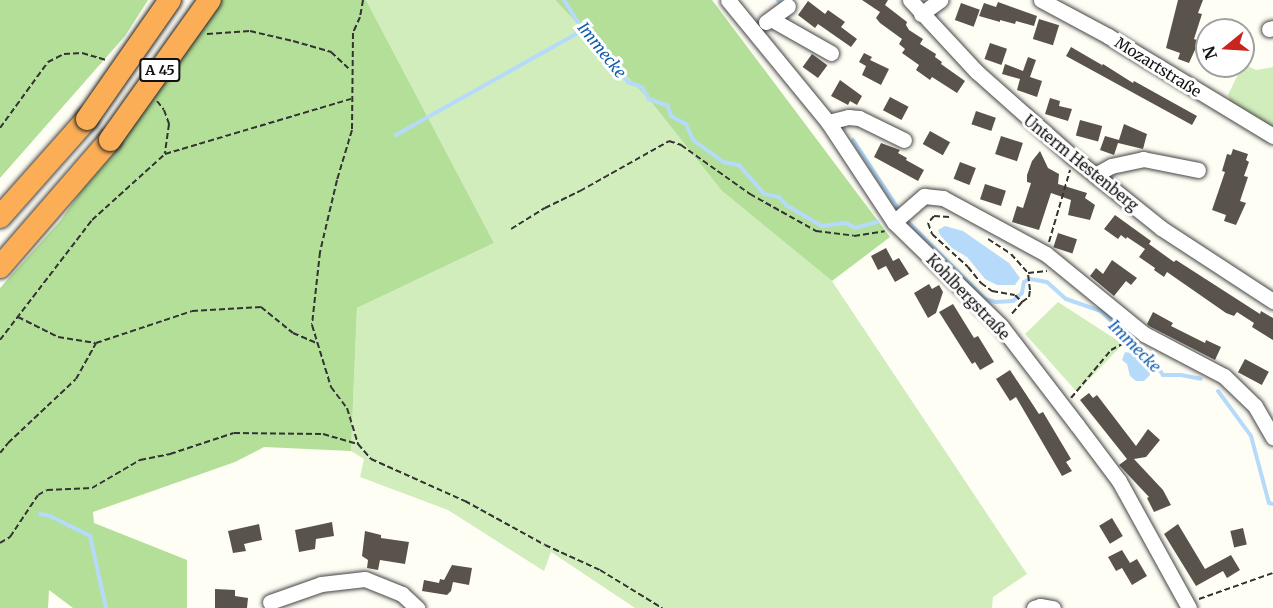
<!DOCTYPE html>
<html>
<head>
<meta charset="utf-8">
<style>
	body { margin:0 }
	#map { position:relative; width:1273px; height:608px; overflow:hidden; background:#fffef5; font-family:Merriweather,serif }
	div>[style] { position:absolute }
	.green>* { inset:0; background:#d1edbb }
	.forest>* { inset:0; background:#b3df99 }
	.water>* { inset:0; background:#b6dbfa }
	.stream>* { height:4px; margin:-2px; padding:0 2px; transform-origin:2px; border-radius:2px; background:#b6dbfa }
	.building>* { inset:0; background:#5a534c; transform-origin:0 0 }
	.path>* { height:2px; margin-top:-1px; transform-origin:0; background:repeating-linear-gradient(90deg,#333 0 6px,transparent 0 9px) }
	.roads { filter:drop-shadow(0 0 2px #444) drop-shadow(0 0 2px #444) }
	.minor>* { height:15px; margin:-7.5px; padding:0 7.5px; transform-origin:7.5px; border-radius:7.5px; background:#fff }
	.highway>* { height:22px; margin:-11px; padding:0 11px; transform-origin:11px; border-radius:11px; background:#fbae56 }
	.bridges { filter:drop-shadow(0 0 2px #222) drop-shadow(0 0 2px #222) }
	.highway-bridge>* { height:22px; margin:-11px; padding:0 11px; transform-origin:11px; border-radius:11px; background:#fbae56 }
	span { translate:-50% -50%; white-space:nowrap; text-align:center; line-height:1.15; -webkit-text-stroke:6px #fff; paint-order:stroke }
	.shield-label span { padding:2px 4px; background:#fff; border:2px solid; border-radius:4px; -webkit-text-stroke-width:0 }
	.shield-label { font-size:14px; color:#111; font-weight:700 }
	.street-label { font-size:15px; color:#111 }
	.water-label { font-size:16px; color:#115dac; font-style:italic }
	.north { position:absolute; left:1195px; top:18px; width:60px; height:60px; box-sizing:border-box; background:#fff; border:2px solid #a0a0a0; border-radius:50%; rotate:252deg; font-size:16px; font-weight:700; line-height:24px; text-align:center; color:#111 }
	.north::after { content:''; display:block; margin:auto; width:21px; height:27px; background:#ca241f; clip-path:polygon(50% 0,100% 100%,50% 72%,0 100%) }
</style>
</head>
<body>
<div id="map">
	<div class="green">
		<i style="clip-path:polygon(366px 0,555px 0,652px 103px,722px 191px,832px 281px,1027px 574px,993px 597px,992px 608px,635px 608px,551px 552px,544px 571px,448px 510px,360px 477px,364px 459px,351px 451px,357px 308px,494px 243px)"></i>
		<i style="clip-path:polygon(1243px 64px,1256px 70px,1273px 67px,1273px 131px,1233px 109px,1228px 95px)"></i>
		<i style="clip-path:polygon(1058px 302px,1123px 344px,1077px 392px,1025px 334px)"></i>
	</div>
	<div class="forest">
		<i style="clip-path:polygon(0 0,148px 0,125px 36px,0 178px)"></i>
		<i style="clip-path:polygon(213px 0,366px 0,494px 243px,357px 308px,351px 451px,264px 447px,235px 462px,93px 512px,94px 523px,187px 560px,187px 608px,73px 608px,49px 590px,48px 608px,0 608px,0 288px,61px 220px)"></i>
		<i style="clip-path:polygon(555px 0,712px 0,890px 237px,832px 281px,722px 191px,652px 103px)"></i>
	</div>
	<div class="water">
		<i style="clip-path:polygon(945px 226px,963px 231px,1009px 263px,1020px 278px,1015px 285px,997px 285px,985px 279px,967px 257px,952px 248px,940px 235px,938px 230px)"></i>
		<i style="clip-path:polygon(1125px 352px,1131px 353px,1149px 368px,1150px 375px,1144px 381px,1136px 381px,1130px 376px,1127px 364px,1122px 360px)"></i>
	</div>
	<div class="stream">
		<i style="left:564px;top:0;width:36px;rotate:58deg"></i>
		<i style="left:583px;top:30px;width:18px;rotate:41deg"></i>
		<i style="left:597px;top:42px;width:51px;rotate:52.2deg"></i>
		<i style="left:628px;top:82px;width:15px;rotate:20deg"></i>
		<i style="left:642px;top:87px;width:14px;rotate:60deg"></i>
		<i style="left:649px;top:99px;width:20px;rotate:20deg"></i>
		<i style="left:668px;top:106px;width:10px;rotate:73deg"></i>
		<i style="left:671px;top:116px;width:17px;rotate:28deg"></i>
		<i style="left:686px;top:124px;width:17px;rotate:66deg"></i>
		<i style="left:693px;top:140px;width:37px;rotate:36deg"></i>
		<i style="left:723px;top:162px;width:16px;rotate:11deg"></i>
		<i style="left:739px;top:165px;width:38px;rotate:49deg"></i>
		<i style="left:764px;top:194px;width:15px;rotate:11deg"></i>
		<i style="left:779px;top:197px;width:11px;rotate:49deg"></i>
		<i style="left:786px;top:205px;width:42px;rotate:30.3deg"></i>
		<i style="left:822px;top:226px;width:24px;rotate:-7deg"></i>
		<i style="left:846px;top:223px;width:10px;rotate:29deg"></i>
		<i style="left:855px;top:228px;width:23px;rotate:-15deg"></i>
		<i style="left:778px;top:0;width:1px;rotate:45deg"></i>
		<i style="left:396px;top:135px;width:214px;rotate:-29.3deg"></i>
		<i style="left:853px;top:140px;width:80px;rotate:56.7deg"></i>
		<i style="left:908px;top:222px;width:109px;rotate:45deg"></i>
		<i style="left:985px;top:299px;width:11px;rotate:15deg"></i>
		<i style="left:996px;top:302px;width:17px;rotate:-3deg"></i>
		<i style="left:1013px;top:301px;width:12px;rotate:-42deg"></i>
		<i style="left:1022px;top:293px;width:11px;rotate:-80deg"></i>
		<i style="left:1024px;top:282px;width:7px;rotate:-27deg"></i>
		<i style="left:1030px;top:279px;width:17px;rotate:10deg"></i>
		<i style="left:1047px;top:282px;width:25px;rotate:42deg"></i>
		<i style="left:1066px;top:299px;width:37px;rotate:19deg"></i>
		<i style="left:1101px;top:311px;width:74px;rotate:43.9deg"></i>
		<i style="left:1154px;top:362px;width:16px;rotate:55deg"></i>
		<i style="left:1163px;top:375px;width:18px"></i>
		<i style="left:1181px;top:375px;width:20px;rotate:11deg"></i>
		<i style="left:1218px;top:391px;width:56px;rotate:53.7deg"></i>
		<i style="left:1251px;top:436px;width:69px;rotate:75deg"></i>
		<i style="left:1269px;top:503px;width:4px;rotate:14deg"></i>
		<i style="left:40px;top:514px;width:10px;rotate:11deg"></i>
		<i style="left:50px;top:516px;width:45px;rotate:26.6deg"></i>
		<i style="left:90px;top:536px;width:74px;rotate:77.5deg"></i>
	</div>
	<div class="building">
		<i style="clip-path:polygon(862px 0,888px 0,885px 5px,907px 22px,906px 25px,909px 30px,923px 39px,920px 44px,936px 54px,935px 57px,942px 62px,941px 64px,965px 81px,957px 93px,932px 77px,930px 80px,916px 70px,919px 65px,902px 53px,905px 49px,899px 44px,902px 39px,880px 23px,876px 18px,880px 12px)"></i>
		<i style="clip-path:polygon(1178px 0,1203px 0,1198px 13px,1202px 14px,1194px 39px,1199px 41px,1189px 63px,1178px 59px,1180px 53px,1166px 48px)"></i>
		<i style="clip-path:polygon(808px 1px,825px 14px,828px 10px,845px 22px,841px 27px,857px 39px,851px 47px,818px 24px,815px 28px,798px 15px)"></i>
		<i style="clip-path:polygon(998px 2px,1037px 16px,1034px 26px,1016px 21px,1015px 24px,1000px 20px,1000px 22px,979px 16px,984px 3px,996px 7px)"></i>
		<i style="left:961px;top:3px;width:20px;height:18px;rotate:20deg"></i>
		<i style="left:1039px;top:19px;width:21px;height:21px;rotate:17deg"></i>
		<i style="left:990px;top:43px;width:18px;height:17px;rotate:19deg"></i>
		<i style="clip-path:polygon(1071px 47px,1102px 65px,1100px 68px,1103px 64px,1133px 83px,1134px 81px,1197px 116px,1192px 125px,1066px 56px)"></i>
		<i style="clip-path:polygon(864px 53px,872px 57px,870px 60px,889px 69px,881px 85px,862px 75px,866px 66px,859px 62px)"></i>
		<i style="left:812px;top:54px;width:19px;height:16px;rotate:36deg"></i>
		<i style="clip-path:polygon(1028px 57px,1036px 60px,1030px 77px,1042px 81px,1037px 97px,1017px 90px,1020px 79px,1002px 74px,1005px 64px,1023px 71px)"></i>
		<i style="clip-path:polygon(840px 80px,862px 96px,857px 105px,850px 101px,848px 105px,831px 96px)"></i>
		<i style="left:890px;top:97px;width:21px;height:15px;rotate:28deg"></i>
		<i style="clip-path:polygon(1050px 98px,1060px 101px,1059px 106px,1072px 109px,1068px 121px,1045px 114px)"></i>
		<i style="left:976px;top:111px;width:21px;height:14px;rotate:19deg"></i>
		<i style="left:1080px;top:120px;width:23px;height:16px;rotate:15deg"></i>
		<i style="clip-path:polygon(1124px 124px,1147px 134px,1143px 149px,1118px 143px,1114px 155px,1100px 150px,1105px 136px,1119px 140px)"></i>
		<i style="left:930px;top:131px;width:23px;height:15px;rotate:29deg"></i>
		<i style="left:1001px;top:136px;width:23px;height:19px;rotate:18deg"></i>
		<i style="clip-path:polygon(881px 143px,900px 150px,898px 153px,907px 158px,906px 160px,924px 170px,918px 181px,874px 157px)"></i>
		<i style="clip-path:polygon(1233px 149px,1248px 154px,1246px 160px,1249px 162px,1244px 176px,1248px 177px,1240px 201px,1246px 203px,1236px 225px,1224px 221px,1226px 215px,1212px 210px,1225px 172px,1222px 171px,1227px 154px,1231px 155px)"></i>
		<i style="clip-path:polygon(1040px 151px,1048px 168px,1059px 174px,1058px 184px,1087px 193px,1085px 198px,1095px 205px,1090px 220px,1068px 215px,1071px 200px,1051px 193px,1039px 230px,1012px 222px,1017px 206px,1023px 208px,1031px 183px,1027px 182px,1027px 175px,1032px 161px)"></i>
		<i style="left:960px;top:162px;width:17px;height:18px;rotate:21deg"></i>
		<i style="left:985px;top:184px;width:22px;height:16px;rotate:18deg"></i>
		<i style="clip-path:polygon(1115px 215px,1151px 241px,1149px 244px,1174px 262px,1176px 260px,1260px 314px,1261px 311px,1273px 318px,1273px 340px,1252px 327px,1254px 323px,1237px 312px,1234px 316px,1226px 313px,1167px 272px,1164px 277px,1154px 270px,1155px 268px,1139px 257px,1145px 249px,1127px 237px,1126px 239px,1121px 235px,1118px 239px,1104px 229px)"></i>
		<i style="left:1058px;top:233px;width:20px;height:15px;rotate:18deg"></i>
		<i style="clip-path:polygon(886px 248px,893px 261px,899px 258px,909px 274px,895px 282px,886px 266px,878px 270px,871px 256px)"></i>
		<i style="clip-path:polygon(1112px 260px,1137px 278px,1131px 285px,1126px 281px,1114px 296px,1090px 276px,1096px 268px,1103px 274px)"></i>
		<i style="clip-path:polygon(929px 284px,932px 289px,939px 285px,943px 292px,936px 313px,928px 318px,914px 293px)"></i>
		<i style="clip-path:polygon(953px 304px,974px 338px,978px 336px,994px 362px,980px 370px,975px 362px,972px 364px,939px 312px)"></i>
		<i style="clip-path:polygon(1153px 312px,1173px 323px,1171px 326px,1205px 343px,1206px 340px,1221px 347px,1215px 360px,1149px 326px,1147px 324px)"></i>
		<i style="left:1245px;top:359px;width:27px;height:15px;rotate:28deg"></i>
		<i style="clip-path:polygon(1010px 370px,1039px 414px,1043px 412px,1071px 459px,1066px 462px,1072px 471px,1062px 476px,1016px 397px,1010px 401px,996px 379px)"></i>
		<i style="clip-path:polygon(1089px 393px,1093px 398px,1097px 395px,1136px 446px,1148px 429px,1160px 440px,1146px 457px,1134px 459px,1163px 490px,1171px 505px,1154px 512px,1147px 498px,1149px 497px,1119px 465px,1127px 459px,1080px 400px)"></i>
		<i style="left:1112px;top:518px;width:21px;height:15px;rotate:59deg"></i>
		<i style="clip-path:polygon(332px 522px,334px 536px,316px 539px,315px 549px,299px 552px,295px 530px)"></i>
		<i style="clip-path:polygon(259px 524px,262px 540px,244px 544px,246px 551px,233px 553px,228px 531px)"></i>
		<i style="clip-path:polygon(1178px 524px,1205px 569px,1231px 555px,1240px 570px,1227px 578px,1223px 571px,1196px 586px,1164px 534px)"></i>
		<i style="left:1243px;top:528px;width:17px;height:13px;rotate:77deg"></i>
		<i style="clip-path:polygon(365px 531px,381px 535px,381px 538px,409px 542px,405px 564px,380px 560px,378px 570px,367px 568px,368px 560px,362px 556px)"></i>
		<i style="clip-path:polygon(1122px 550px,1130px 563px,1137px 559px,1147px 576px,1132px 585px,1122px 568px,1116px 571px,1108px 557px)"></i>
		<i style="clip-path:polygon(452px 565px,472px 568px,469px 585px,453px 582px,451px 591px,447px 595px,422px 591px,424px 580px,439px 583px,440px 579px,444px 580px)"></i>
		<i style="clip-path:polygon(215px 589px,235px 590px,235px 596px,248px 598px,247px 608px,215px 608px)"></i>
	</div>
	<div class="path">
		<i style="left:363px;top:0;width:17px;rotate:100deg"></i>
		<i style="left:360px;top:17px;width:17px;rotate:114deg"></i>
		<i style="left:353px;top:33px;width:97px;rotate:90.6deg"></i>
		<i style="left:352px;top:130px;width:52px;rotate:106.7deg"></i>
		<i style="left:337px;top:180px;width:74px;rotate:103.3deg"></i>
		<i style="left:320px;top:252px;width:73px;rotate:96.3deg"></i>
		<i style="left:312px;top:325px;width:65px;rotate:73deg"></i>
		<i style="left:331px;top:387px;width:26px;rotate:53deg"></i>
		<i style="left:347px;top:408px;width:38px;rotate:73deg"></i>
		<i style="left:358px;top:444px;width:20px;rotate:49deg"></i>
		<i style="left:371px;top:459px;width:103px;rotate:24.1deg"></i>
		<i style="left:465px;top:501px;width:91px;rotate:28.8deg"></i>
		<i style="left:545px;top:545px;width:60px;rotate:24.4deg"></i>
		<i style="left:600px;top:570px;width:73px;rotate:31.5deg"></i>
		<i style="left:207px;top:34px;width:43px;rotate:-4deg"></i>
		<i style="left:250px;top:31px;width:44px;rotate:13.1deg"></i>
		<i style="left:293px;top:41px;width:40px;rotate:16deg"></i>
		<i style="left:331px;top:52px;width:26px;rotate:43deg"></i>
		<i style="left:157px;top:101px;width:11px;rotate:52deg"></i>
		<i style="left:164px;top:110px;width:15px;rotate:70deg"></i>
		<i style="left:169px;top:124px;width:30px;rotate:98deg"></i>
		<i style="left:0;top:128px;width:82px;rotate:-54deg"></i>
		<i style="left:48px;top:62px;width:18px;rotate:-27deg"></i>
		<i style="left:64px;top:54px;width:18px;rotate:-3deg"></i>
		<i style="left:82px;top:53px;width:26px;rotate:16deg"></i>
		<i style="left:949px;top:217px;width:15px;rotate:-176deg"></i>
		<i style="left:934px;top:216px;width:9px;rotate:131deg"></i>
		<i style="left:928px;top:223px;width:12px;rotate:70deg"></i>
		<i style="left:932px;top:234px;width:49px;rotate:42.5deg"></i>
		<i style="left:968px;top:267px;width:21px;rotate:51deg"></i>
		<i style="left:981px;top:283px;width:14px;rotate:36deg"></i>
		<i style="left:992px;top:291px;width:23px;rotate:10deg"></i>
		<i style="left:1015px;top:295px;width:10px;rotate:45deg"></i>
		<i style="left:1022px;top:302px;width:18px;rotate:131deg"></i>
		<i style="left:511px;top:229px;width:40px;rotate:-32deg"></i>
		<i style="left:545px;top:208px;width:39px;rotate:-26deg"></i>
		<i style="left:580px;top:191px;width:102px;rotate:-29.3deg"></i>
		<i style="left:669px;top:141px;width:13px;rotate:18deg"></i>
		<i style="left:681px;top:145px;width:85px;rotate:35.4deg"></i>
		<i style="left:750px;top:194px;width:76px;rotate:29.3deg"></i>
		<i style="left:816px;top:231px;width:38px;rotate:7deg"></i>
		<i style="left:854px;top:236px;width:31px;rotate:-9deg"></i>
		<i style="left:988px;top:239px;width:27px;rotate:33deg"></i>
		<i style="left:1011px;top:254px;width:25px;rotate:48deg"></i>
		<i style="left:1028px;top:273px;width:19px;rotate:-6deg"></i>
		<i style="left:1049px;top:242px;width:75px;rotate:-73.7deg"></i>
		<i style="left:1022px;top:302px;width:9px;rotate:-36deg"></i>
		<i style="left:1029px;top:297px;width:7px;rotate:-82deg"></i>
		<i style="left:1030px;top:290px;width:17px;rotate:-97deg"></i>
		<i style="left:18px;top:317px;width:45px;rotate:26.6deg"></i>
		<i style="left:58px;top:337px;width:38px;rotate:9deg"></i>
		<i style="left:0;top:340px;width:151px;rotate:-52.5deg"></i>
		<i style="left:92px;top:220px;width:98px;rotate:-42.1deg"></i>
		<i style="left:165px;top:154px;width:194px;rotate:-16.5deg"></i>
		<i style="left:1071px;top:398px;width:62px;rotate:-50.2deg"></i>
		<i style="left:1111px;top:350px;width:21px;rotate:-28deg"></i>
		<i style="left:0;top:453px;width:13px;rotate:-51deg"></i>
		<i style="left:8px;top:443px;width:93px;rotate:-43.3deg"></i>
		<i style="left:76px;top:379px;width:41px;rotate:-60.9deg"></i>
		<i style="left:96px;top:343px;width:101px;rotate:-18.4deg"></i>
		<i style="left:192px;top:311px;width:69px;rotate:-3.3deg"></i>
		<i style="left:261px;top:307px;width:41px;rotate:39.1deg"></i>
		<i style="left:293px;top:333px;width:25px;rotate:23deg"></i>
		<i style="left:0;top:543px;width:12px;rotate:-31deg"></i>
		<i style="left:10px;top:537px;width:50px;rotate:-56.3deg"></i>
		<i style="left:38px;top:495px;width:10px;rotate:-29deg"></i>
		<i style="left:47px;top:490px;width:45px;rotate:-2.5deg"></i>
		<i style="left:92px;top:488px;width:56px;rotate:-30.3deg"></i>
		<i style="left:140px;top:460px;width:31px;rotate:-11deg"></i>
		<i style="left:170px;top:454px;width:67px;rotate:-18.2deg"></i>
		<i style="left:234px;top:433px;width:89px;rotate:0.6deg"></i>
		<i style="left:323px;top:434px;width:36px;rotate:16deg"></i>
		<i style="left:1199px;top:599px;width:78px;rotate:-19.4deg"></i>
	</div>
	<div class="roads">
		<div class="minor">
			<i style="left:728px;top:0;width:158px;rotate:50.7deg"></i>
			<i style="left:828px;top:122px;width:120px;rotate:56.6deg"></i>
			<i style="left:894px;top:222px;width:149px;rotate:44.2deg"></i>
			<i style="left:1001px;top:326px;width:125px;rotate:52.5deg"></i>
			<i style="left:1077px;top:425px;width:70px;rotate:53.1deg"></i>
			<i style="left:1119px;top:481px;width:145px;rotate:61.1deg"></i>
			<i style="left:910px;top:0;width:98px;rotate:47.1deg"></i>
			<i style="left:977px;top:72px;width:130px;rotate:41.6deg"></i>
			<i style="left:1074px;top:158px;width:112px;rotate:38.8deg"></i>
			<i style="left:1161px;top:228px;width:134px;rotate:33.1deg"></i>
			<i style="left:1041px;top:0;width:76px;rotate:28.2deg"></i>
			<i style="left:1108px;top:36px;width:193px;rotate:31.2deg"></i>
			<i style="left:921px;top:14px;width:24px;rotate:-36deg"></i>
			<i style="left:771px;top:19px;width:69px;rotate:29.5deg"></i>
			<i style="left:766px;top:22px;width:27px;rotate:-36deg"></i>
			<i style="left:1269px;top:29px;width:4px;rotate:-14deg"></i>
			<i style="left:828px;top:122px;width:21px;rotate:-14deg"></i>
			<i style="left:848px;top:117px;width:11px;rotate:5deg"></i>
			<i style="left:859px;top:118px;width:50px;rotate:26.1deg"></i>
			<i style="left:1095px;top:175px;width:18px;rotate:-29deg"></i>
			<i style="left:1111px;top:166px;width:33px;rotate:-12deg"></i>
			<i style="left:1143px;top:159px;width:56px;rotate:11.3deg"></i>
			<i style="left:894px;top:222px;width:40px;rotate:-41deg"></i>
			<i style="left:924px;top:196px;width:19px;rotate:6deg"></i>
			<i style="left:943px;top:198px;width:117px;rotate:28.5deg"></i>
			<i style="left:1046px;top:254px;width:127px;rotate:39.2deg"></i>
			<i style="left:1144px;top:334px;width:90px;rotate:27.7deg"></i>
			<i style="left:1224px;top:376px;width:43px;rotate:44.1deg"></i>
			<i style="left:1255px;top:406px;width:36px;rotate:60deg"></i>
			<i style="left:270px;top:602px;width:54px;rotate:-19.4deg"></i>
			<i style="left:321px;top:584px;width:44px;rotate:-6.5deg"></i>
			<i style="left:365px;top:579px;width:40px;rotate:22deg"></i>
			<i style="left:402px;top:594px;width:21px;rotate:43deg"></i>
			<i style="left:1034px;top:608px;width:6px;rotate:-18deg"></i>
			<i style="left:1040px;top:606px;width:13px;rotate:9deg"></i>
		</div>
		<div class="highway">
			<i style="left:0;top:217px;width:131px;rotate:-48.4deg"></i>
			<i style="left:0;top:267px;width:168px;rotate:-49.1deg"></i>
		</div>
	</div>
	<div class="bridges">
		<div class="highway-bridge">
			<i style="left:87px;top:119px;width:145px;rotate:-55.1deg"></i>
			<i style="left:110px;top:140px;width:172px;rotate:-54.5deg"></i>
		</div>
	</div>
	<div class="shield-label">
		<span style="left:160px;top:70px">A 45</span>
	</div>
	<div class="street-label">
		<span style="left:1158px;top:67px;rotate:32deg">Mozartstraße</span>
		<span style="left:1081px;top:163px;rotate:39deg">Unterm Hestenberg</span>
		<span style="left:968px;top:297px;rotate:46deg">Kohlbergstraße</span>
	</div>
	<div class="water-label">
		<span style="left:602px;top:50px;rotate:51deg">Immecke</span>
		<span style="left:1135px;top:346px;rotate:45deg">Immecke</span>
	</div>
	<div class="north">N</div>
</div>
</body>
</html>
